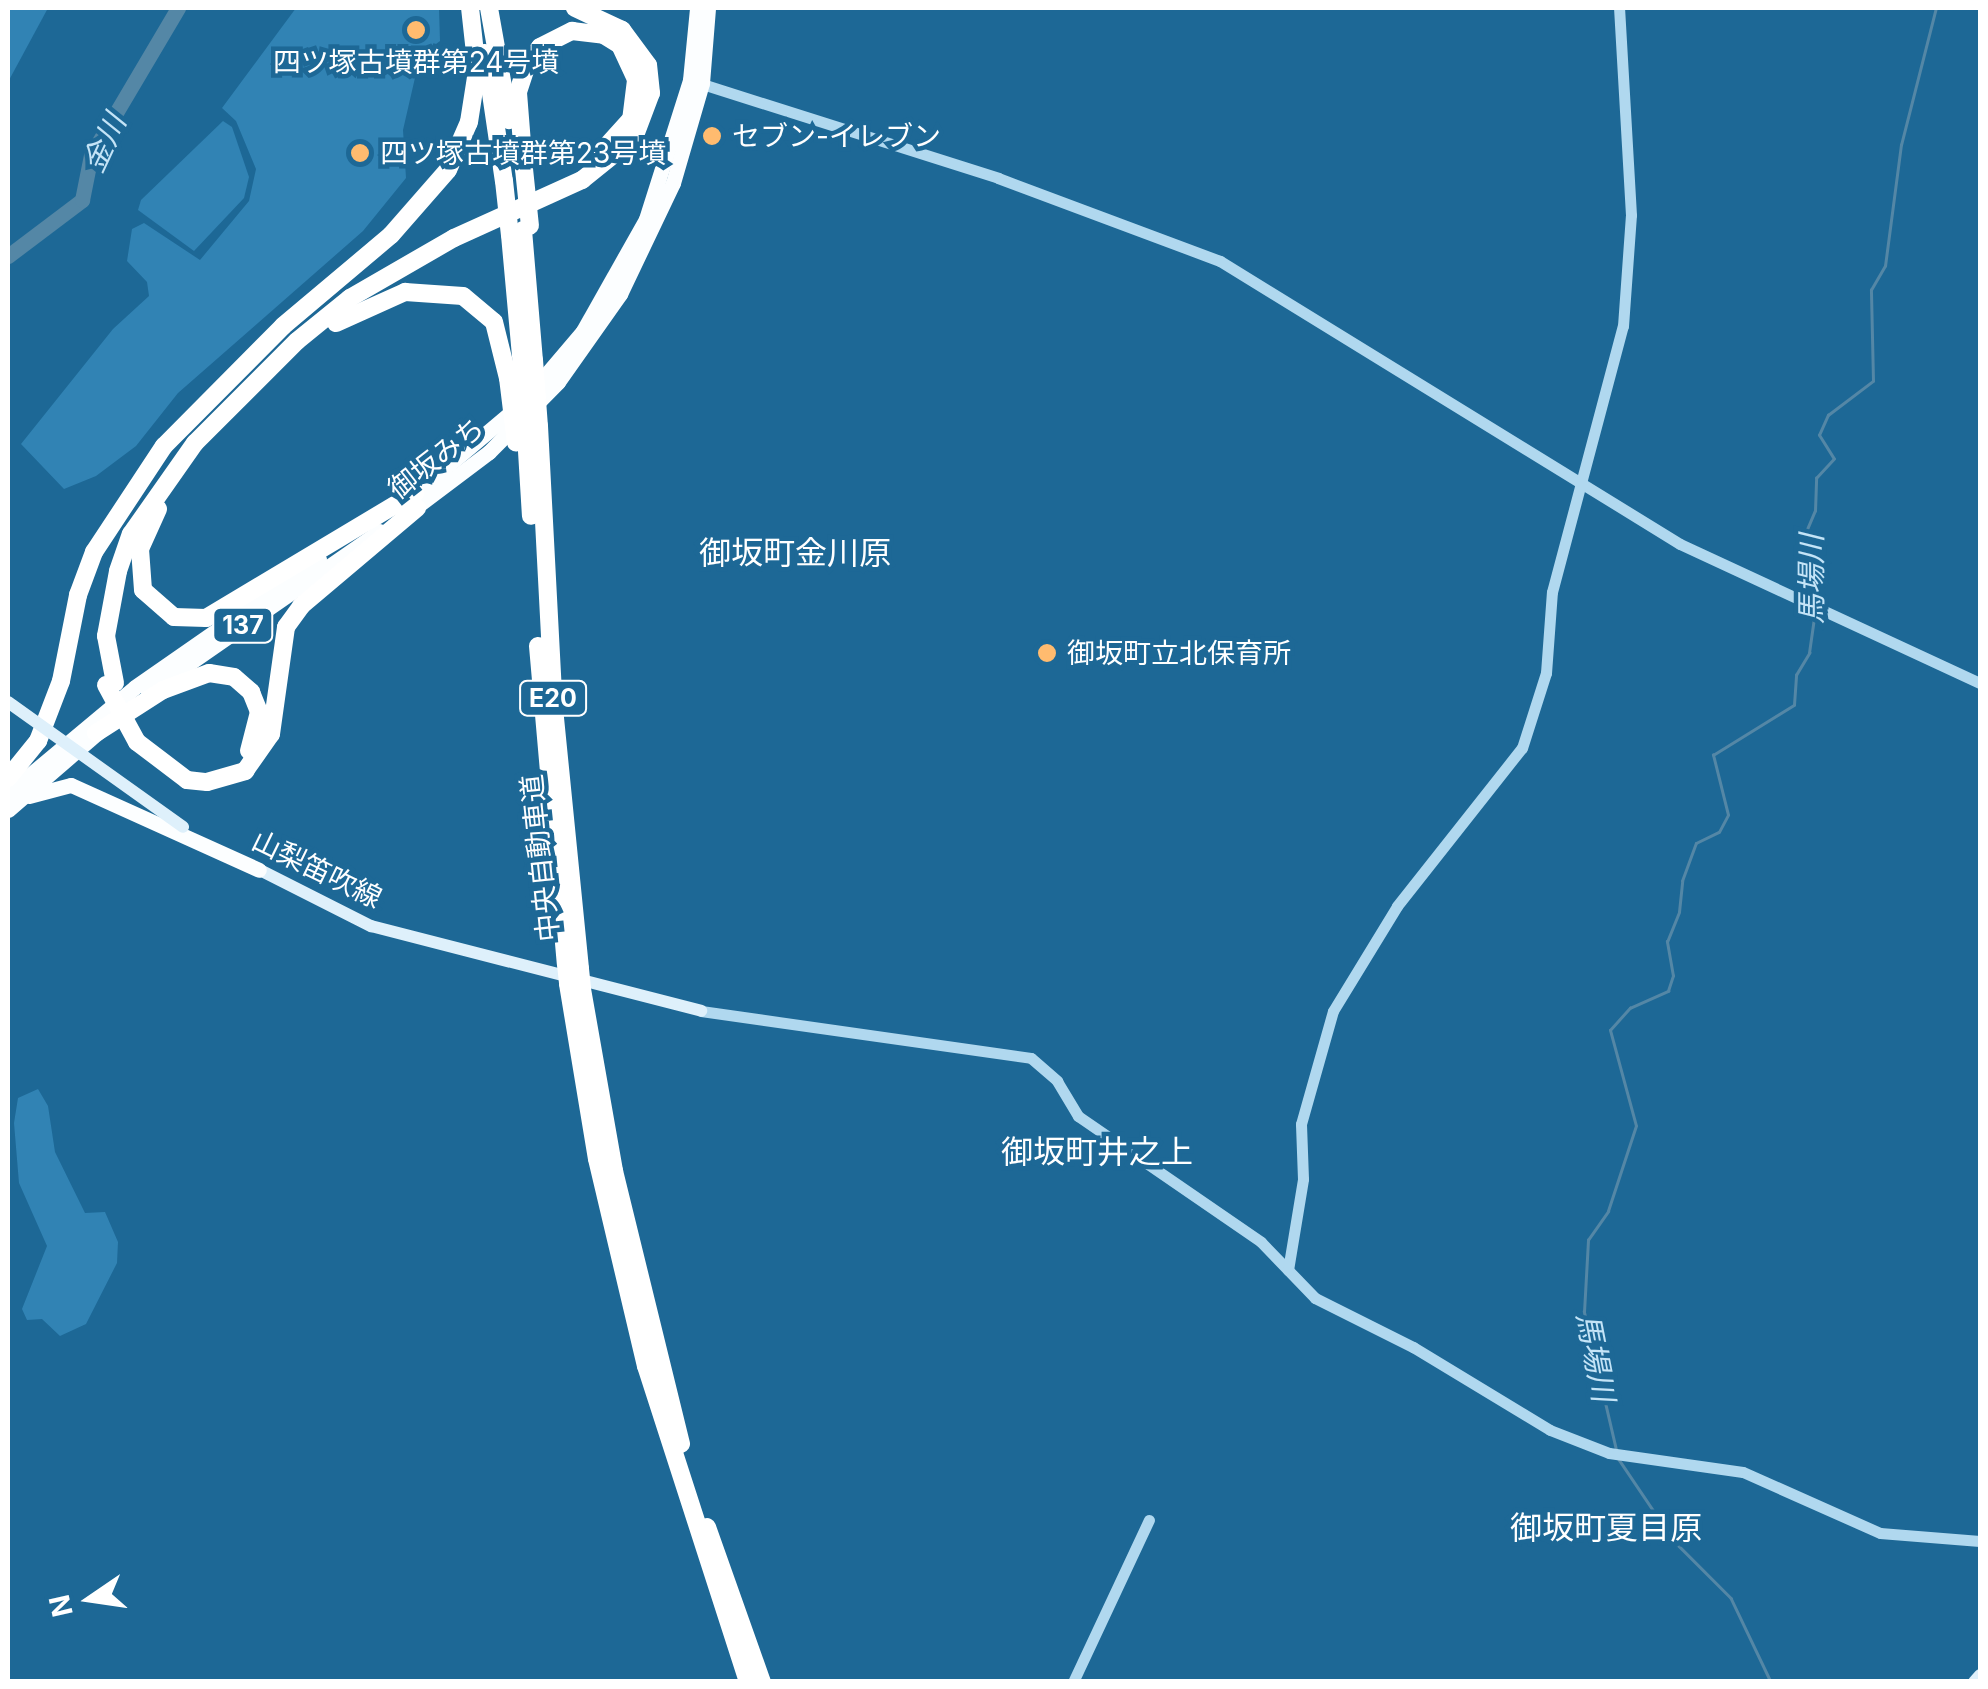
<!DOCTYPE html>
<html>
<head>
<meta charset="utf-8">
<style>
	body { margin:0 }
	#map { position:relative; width:1988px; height:1689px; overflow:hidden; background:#1d6896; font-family:Inter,"Noto Sans JP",sans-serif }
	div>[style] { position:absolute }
	.green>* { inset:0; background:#3183b4 }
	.stream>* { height:2.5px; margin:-1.25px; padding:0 1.25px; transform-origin:1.25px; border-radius:1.25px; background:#5487a6 }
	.river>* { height:15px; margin:-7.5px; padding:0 7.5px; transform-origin:7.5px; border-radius:7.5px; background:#5487a6 }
	.tertiary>* { height:11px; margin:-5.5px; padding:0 5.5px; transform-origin:5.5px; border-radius:5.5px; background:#b0d8ef }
	.secondary>* { height:12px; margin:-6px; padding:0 6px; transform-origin:6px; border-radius:6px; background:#def0fb }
	.trunk>* { height:15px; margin:-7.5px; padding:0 7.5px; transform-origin:7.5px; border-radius:7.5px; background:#fcfeff }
	.motorway>* { height:18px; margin:-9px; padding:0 9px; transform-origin:9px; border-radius:9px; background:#fff }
	.secondary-bridge>* { height:12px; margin:-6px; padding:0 6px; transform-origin:6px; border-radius:6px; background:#def0fb }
	.motorway-bridge>* { height:18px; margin:-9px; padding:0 9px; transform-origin:9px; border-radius:9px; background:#fff }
	.dots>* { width:28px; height:28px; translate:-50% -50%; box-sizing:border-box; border:5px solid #1d6896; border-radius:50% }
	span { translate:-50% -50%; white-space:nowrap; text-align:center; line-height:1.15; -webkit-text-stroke:9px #1d6896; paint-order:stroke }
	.shield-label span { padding:2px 8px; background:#1d6896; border:2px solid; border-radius:8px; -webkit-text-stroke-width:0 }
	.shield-label { font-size:25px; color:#fff; font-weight:700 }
	.poi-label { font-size:28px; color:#fff }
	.left { translate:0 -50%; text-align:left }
	.street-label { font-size:28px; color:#fff }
	.water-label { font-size:30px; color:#c4e4f7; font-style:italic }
	.quarter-label { font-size:32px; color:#fff }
	.frame { position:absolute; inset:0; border:10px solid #fff; pointer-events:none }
	.north { position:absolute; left:40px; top:1549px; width:100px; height:100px; -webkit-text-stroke:8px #1d6896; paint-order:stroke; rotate:257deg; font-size:28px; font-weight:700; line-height:40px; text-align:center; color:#fff }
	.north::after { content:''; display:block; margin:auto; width:35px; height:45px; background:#fff; clip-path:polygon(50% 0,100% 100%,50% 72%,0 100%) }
</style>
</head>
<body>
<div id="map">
	<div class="green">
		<i style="clip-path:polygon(8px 8px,48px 8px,8px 82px)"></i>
		<i style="clip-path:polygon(296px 8px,439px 8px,440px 41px,420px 56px,403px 130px,406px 178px,363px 231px,178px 393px,136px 446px,96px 476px,64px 489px,21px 444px,113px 329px,149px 296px,147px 282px,127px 261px,132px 229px,144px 223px,200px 260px,249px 201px,256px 169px,236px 121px,222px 108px)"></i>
		<i style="clip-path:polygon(223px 121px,232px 127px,249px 177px,244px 198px,194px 251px,138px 210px,141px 200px)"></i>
		<i style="clip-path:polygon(38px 1089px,48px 1106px,55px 1152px,85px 1213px,105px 1212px,118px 1242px,117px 1263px,86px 1324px,60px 1336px,42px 1319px,27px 1320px,22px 1309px,47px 1246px,19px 1183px,14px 1123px,18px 1098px)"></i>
	</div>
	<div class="stream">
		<i style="left:1816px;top:603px;width:70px;rotate:-99.1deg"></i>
		<i style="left:1805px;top:534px;width:25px;rotate:-67deg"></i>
		<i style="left:1815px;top:511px;width:33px;rotate:-88deg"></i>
		<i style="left:1816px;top:478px;width:26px;rotate:-47deg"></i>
		<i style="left:1834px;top:459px;width:28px;rotate:-122deg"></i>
		<i style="left:1819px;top:435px;width:22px;rotate:-66deg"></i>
		<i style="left:1828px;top:415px;width:56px;rotate:-37.1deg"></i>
		<i style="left:1873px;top:381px;width:91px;rotate:-91.3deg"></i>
		<i style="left:1871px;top:290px;width:28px;rotate:-60deg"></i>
		<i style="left:1885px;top:266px;width:122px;rotate:-82.5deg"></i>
		<i style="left:1901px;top:145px;width:141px;rotate:-75.7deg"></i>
		<i style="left:1616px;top:1450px;width:142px;rotate:-103.1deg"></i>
		<i style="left:1584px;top:1312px;width:72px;rotate:-86.8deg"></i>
		<i style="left:1588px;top:1240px;width:35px;rotate:-55deg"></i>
		<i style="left:1608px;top:1211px;width:89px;rotate:-71.8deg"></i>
		<i style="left:1636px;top:1126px;width:99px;rotate:-105.2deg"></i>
		<i style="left:1610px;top:1030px;width:30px;rotate:-48deg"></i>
		<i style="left:1630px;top:1008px;width:42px;rotate:-24.1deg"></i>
		<i style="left:1668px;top:991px;width:16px;rotate:-72deg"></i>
		<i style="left:1673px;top:976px;width:35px;rotate:-100deg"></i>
		<i style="left:1667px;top:942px;width:32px;rotate:-68deg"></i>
		<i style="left:1679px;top:912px;width:31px;rotate:-84deg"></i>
		<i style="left:1682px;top:881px;width:40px;rotate:-69.8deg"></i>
		<i style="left:1696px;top:843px;width:25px;rotate:-26deg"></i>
		<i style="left:1719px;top:832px;width:19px;rotate:-62deg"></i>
		<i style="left:1728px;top:815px;width:62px;rotate:-104deg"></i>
		<i style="left:1713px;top:755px;width:95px;rotate:-31.7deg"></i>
		<i style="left:1794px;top:705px;width:30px;rotate:-86deg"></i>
		<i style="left:1796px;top:675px;width:26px;rotate:-59deg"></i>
		<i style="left:1809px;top:653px;width:42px;rotate:-81.9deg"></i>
		<i style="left:1618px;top:1458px;width:100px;rotate:56deg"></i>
		<i style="left:1674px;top:1541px;width:81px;rotate:45deg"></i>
		<i style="left:1731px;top:1598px;width:93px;rotate:64.5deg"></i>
	</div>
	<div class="river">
		<i style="left:8px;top:256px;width:93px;rotate:-37.1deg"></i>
		<i style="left:82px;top:200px;width:46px;rotate:-78.7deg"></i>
		<i style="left:91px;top:155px;width:171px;rotate:-59.4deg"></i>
	</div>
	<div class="tertiary">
		<i style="left:696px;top:82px;width:317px;rotate:17.6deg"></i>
		<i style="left:998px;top:178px;width:237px;rotate:20.5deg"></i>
		<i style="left:1220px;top:261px;width:540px;rotate:31.6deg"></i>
		<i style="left:1680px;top:544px;width:331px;rotate:24.9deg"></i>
		<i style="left:701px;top:1011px;width:333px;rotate:8.1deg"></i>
		<i style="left:1031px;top:1058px;width:35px;rotate:41deg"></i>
		<i style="left:1057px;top:1081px;width:41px;rotate:59deg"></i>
		<i style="left:1078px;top:1116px;width:222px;rotate:34.5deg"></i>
		<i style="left:1261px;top:1242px;width:78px;rotate:46deg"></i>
		<i style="left:1315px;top:1298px;width:110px;rotate:26.6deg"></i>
		<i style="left:1413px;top:1347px;width:160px;rotate:31.2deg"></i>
		<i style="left:1550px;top:1430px;width:63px;rotate:21.3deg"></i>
		<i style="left:1609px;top:1453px;width:135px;rotate:8.1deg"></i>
		<i style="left:1743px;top:1472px;width:150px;rotate:24deg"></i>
		<i style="left:1880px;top:1533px;width:100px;rotate:4.6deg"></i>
		<i style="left:1288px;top:1270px;width:92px;rotate:-80.6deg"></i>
		<i style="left:1303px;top:1179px;width:55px;rotate:-92.1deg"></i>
		<i style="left:1301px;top:1124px;width:117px;rotate:-74.2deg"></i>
		<i style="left:1333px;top:1011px;width:123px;rotate:-58.6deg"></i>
		<i style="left:1397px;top:906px;width:201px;rotate:-51.7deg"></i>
		<i style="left:1522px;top:748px;width:79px;rotate:-72.3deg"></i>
		<i style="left:1546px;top:673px;width:81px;rotate:-85.8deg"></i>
		<i style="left:1552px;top:592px;width:275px;rotate:-75.1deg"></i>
		<i style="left:1623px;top:326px;width:111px;rotate:-85.9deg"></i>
		<i style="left:1631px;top:215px;width:207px;rotate:-93.3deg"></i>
		<i style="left:1073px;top:1682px;width:179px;rotate:-64.9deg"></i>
	</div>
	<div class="secondary">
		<i style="left:250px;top:865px;width:136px;rotate:26.8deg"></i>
		<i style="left:371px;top:926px;width:341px;rotate:14.4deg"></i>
		<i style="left:1974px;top:1682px;width:9px;rotate:-49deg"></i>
	</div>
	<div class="trunk">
		<i style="left:532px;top:391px;width:79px;rotate:-49.6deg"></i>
		<i style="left:583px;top:331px;width:129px;rotate:-60.6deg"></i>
		<i style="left:646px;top:219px;width:146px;rotate:-72.4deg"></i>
		<i style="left:690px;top:80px;width:72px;rotate:-84.4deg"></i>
		<i style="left:408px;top:499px;width:141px;rotate:-40.1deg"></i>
		<i style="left:408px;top:513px;width:101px;rotate:-37deg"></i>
		<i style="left:489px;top:452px;width:98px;rotate:-45.4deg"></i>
		<i style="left:558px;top:382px;width:108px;rotate:-54.8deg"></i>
		<i style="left:620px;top:294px;width:123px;rotate:-64.5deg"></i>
		<i style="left:673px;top:183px;width:104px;rotate:-73.8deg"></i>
		<i style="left:702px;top:83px;width:75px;rotate:-85.4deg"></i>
		<i style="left:148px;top:692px;width:282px;rotate:-34.8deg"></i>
		<i style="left:8px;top:793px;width:165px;rotate:-39.8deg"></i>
		<i style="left:135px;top:687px;width:224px;rotate:-34.8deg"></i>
		<i style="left:29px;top:796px;width:43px;rotate:-14.7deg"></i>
		<i style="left:71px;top:785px;width:206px;rotate:24.3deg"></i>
		<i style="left:8px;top:810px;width:125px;rotate:-40.8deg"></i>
	</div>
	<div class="motorway">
		<i style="left:489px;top:8px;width:114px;rotate:79.9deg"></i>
		<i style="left:485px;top:53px;width:129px;rotate:81.6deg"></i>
		<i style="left:524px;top:169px;width:77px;rotate:-94.5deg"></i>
		<i style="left:518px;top:92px;width:23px;rotate:-72deg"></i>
		<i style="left:525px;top:70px;width:27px;rotate:-57deg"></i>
		<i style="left:540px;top:47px;width:36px;rotate:-27deg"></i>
		<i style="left:572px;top:31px;width:32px;rotate:7deg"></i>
		<i style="left:604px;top:35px;width:19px;rotate:32deg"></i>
		<i style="left:620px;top:45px;width:38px;rotate:65deg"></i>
		<i style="left:636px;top:80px;width:39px;rotate:97deg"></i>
		<i style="left:631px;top:119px;width:55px;rotate:132.1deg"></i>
		<i style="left:523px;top:230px;width:130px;rotate:85.2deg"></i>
		<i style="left:510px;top:235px;width:133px;rotate:84.8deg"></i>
		<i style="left:336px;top:323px;width:76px;rotate:-24.2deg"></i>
		<i style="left:405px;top:292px;width:58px;rotate:3.9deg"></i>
		<i style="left:463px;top:296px;width:40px;rotate:40deg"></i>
		<i style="left:494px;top:322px;width:58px;rotate:76deg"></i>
		<i style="left:539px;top:426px;width:282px;rotate:87deg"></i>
		<i style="left:554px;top:708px;width:262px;rotate:84.3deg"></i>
		<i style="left:526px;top:435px;width:81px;rotate:86.5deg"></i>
		<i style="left:158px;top:509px;width:44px;rotate:114.2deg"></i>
		<i style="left:140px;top:549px;width:41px;rotate:85.8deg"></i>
		<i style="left:143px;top:590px;width:41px;rotate:41.1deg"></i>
		<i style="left:174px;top:617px;width:32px;rotate:2deg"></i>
		<i style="left:206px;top:618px;width:244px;rotate:-30.9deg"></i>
		<i style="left:538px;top:646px;width:319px;rotate:85deg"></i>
		<i style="left:115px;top:683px;width:48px;rotate:-100.8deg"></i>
		<i style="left:106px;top:636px;width:66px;rotate:-79.5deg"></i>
		<i style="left:118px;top:571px;width:39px;rotate:-71deg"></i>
		<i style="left:131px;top:534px;width:111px;rotate:-54.9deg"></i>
		<i style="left:195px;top:443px;width:144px;rotate:-45deg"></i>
		<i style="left:297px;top:341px;width:68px;rotate:-39.1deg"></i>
		<i style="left:350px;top:298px;width:120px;rotate:-30deg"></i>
		<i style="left:454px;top:238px;width:141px;rotate:-24.4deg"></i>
		<i style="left:582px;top:180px;width:67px;rotate:-38.9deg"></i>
		<i style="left:634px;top:138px;width:48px;rotate:-69.3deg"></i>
		<i style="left:651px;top:93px;width:28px;rotate:-96deg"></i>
		<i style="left:648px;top:65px;width:44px;rotate:-126.6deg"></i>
		<i style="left:622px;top:30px;width:52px;rotate:-154.9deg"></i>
		<i style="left:96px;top:733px;width:80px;rotate:-32.7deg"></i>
		<i style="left:163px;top:690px;width:49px;rotate:-20.3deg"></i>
		<i style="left:209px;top:673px;width:25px;rotate:9deg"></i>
		<i style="left:234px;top:677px;width:23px;rotate:41deg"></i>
		<i style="left:251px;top:692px;width:22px;rotate:68deg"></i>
		<i style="left:259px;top:712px;width:40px;rotate:104.4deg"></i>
		<i style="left:137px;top:742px;width:63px;rotate:37.2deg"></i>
		<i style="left:187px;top:780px;width:20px;rotate:6deg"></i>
		<i style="left:207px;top:782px;width:40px;rotate:-16deg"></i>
		<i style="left:245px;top:771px;width:45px;rotate:-54.9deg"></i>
		<i style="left:271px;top:734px;width:108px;rotate:-82deg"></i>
		<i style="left:286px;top:627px;width:26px;rotate:-54deg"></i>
		<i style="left:301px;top:606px;width:152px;rotate:-40.2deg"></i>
		<i style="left:8px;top:778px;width:48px;rotate:-51deg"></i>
		<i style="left:38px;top:741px;width:64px;rotate:-69deg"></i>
		<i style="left:61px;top:681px;width:88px;rotate:-78.8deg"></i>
		<i style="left:78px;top:595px;width:46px;rotate:-69.6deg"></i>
		<i style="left:94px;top:552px;width:127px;rotate:-56.6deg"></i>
		<i style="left:164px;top:446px;width:169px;rotate:-45.2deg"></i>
		<i style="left:283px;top:326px;width:141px;rotate:-40.1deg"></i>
		<i style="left:391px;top:235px;width:86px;rotate:-48.8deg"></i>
		<i style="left:448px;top:170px;width:52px;rotate:-66.4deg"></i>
		<i style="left:469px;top:122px;width:52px;rotate:-81.1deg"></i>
		<i style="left:477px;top:71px;width:63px;rotate:-96.3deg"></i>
		<i style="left:568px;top:984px;width:177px;rotate:80.6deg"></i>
		<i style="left:597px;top:1159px;width:213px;rotate:76.7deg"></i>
		<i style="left:646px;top:1366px;width:332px;rotate:72.1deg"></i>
		<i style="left:582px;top:989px;width:185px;rotate:80deg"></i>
		<i style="left:614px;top:1171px;width:281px;rotate:76.2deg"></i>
		<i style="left:707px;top:1527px;width:164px;rotate:70.5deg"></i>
	</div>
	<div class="secondary-bridge">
		<i style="left:8px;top:702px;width:215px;rotate:35.5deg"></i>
	</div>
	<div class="motorway-bridge">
		<i style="left:524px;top:169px;width:57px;rotate:84deg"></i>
		<i style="left:504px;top:181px;width:54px;rotate:83.7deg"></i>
		<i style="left:534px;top:360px;width:66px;rotate:85.7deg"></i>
		<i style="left:522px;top:367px;width:68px;rotate:86.6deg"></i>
		<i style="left:508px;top:378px;width:65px;rotate:83deg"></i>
		<i style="left:106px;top:685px;width:65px;rotate:61.5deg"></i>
		<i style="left:566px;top:964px;width:20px;rotate:84deg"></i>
		<i style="left:580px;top:969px;width:20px;rotate:84deg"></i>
	</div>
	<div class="dots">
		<i style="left:416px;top:30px;background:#ffbb6f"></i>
		<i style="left:712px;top:136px;background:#ffbb6f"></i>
		<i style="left:360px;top:153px;background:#ffbb6f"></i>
		<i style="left:1047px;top:653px;background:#ffbb6f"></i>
	</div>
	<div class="shield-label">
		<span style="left:243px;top:625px">137</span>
		<span style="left:553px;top:698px">E20</span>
	</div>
	<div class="poi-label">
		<span style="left:416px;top:62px">四ツ塚古墳群第24号墳</span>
		<span class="left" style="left:732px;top:136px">セブン-イレブン</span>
		<span class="left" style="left:380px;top:153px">四ツ塚古墳群第23号墳</span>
		<span class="left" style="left:1067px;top:653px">御坂町立北保育所</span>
	</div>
	<div class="street-label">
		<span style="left:436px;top:458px;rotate:-38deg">御坂みち</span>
		<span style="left:540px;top:858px;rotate:-96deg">中央自動車道</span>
		<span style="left:317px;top:869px;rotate:26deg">山梨笛吹線</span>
	</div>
	<div class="water-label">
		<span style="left:104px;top:143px;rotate:-65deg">金川</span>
		<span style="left:1811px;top:579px;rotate:-90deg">馬場川</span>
		<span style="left:1596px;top:1357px;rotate:79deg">馬場川</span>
	</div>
	<div class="quarter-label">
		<span style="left:795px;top:553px">御坂町金川原</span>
		<span style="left:1097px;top:1152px">御坂町井之上</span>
		<span style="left:1606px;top:1528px">御坂町夏目原</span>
	</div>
	<div class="frame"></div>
	<div class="north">N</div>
</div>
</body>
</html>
